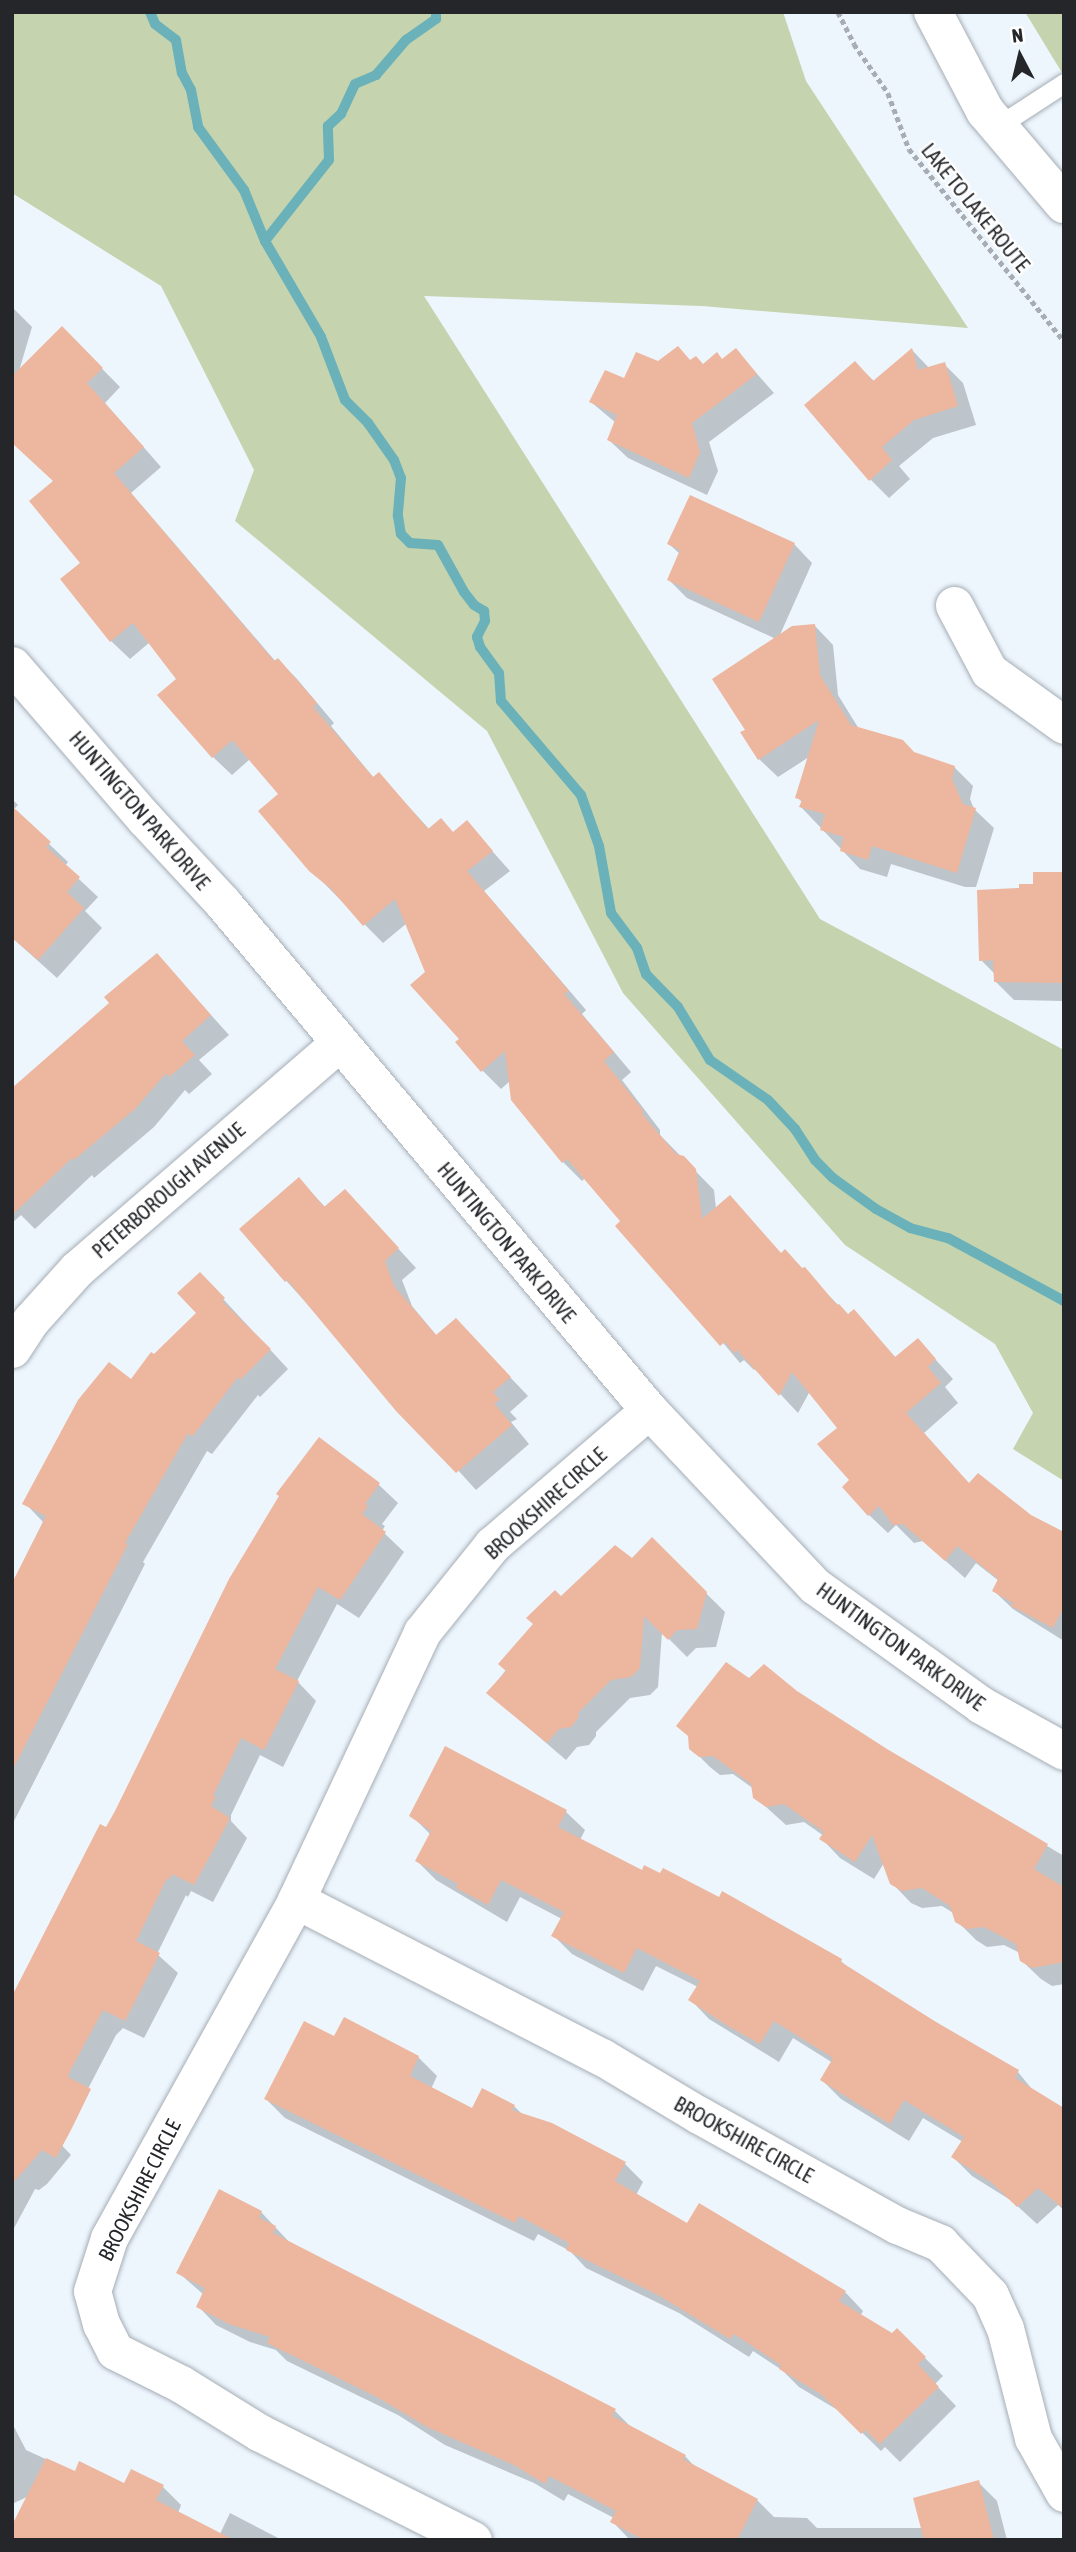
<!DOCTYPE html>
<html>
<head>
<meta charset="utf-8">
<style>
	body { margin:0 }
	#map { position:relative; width:1076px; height:2552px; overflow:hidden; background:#edf5fd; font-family:"Asap Condensed",sans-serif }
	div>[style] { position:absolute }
	.green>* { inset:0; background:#c5d4ae }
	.shadow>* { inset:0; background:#0003 }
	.stream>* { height:10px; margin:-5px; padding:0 5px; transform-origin:5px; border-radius:5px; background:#6ab1b9 }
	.building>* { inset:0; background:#edb69e }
	.path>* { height:4.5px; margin-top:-2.25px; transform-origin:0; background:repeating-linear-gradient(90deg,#a8adb4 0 5px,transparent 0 8.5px) }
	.roads { filter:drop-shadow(0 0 2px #a6aeb5) drop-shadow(0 0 2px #a6aeb5) }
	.service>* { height:19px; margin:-9.5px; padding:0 9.5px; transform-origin:9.5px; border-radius:9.5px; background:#fff }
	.minor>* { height:37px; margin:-18.5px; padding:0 18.5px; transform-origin:18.5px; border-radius:18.5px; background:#fff }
	.secondary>* { height:38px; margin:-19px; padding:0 19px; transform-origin:19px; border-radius:19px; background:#fff }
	span { translate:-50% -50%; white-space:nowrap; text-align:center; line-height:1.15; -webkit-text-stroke:5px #fff; paint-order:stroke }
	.street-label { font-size:21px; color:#242629 }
	.frame { position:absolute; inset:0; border:14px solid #242629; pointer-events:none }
	.north { position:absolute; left:985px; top:21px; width:70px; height:70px; -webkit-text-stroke:5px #fff; paint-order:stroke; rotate:353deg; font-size:19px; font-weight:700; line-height:28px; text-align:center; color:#242629 }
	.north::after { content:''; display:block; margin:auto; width:24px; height:32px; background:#242629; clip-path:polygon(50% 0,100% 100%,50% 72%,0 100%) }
</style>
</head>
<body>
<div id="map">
	<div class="green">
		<i style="clip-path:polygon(12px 12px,783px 12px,806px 81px,968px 328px,702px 306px,424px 296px,820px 919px,1064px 1050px,1064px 1481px,1013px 1449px,1033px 1413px,995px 1344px,845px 1245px,623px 993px,487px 731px,235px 521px,254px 470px,161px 286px,12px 193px)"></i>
		<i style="clip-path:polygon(1025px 12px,1064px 12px,1064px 76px)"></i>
	</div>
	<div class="shadow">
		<i style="clip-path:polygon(12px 307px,32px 327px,19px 371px,62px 328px,120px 387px,105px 403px,161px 467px,131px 493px,276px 662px,278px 660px,297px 679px,334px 723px,331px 726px,374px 778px,379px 774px,430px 830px,454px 834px,467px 823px,510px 871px,484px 891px,586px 1010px,582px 1014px,631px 1072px,622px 1080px,660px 1130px,660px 1135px,714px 1190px,716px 1209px,782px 1254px,785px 1251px,849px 1316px,854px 1312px,896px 1358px,918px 1340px,953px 1379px,945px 1387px,958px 1403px,924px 1433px,970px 1485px,1064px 1534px,1064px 1641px,1013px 1609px,994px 1591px,999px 1581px,976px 1563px,965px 1578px,923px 1541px,914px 1543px,896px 1525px,888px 1533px,869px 1515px,852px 1481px,840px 1428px,810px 1391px,798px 1413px,756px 1368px,754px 1370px,744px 1360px,740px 1363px,585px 1178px,582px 1181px,563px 1162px,512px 1100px,510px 1081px,501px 1089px,482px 1070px,461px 1039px,427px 973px,407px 923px,383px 943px,311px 870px,280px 794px,250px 759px,232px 775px,213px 757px,179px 679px,150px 642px,130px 659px,111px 641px,55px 481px,12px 440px)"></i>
		<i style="clip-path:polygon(736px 350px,774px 393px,709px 442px,718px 471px,707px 495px,628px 458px,609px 440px,616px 423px,591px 402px,658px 363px,691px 361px,704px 365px,723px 361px)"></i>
		<i style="clip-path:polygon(912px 350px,930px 369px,944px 364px,963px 383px,976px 425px,933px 438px,899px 466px,910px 479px,889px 498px,870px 479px,855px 363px,875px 382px)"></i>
		<i style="clip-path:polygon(669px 544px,794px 544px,812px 563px,779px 637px,815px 626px,833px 645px,838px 695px,859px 729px,915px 754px,954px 767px,973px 786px,970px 799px,974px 809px,994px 828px,976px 887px,965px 887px,891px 864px,887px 877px,860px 869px,801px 807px,803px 803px,797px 797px,809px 757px,778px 777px,759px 759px,747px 731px,776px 639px,687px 598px,669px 580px,680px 554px)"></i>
		<i style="clip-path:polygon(12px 799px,18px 805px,12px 811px)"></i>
		<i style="clip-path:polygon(24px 820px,68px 862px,65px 866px,98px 897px,85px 911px,102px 928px,57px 978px,18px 943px)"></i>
		<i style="clip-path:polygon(1064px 873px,1064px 1001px,1014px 1000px,995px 981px,995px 974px,981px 960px,1021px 890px)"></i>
		<i style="clip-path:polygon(157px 955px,229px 1035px,199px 1060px,212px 1074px,189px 1094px,185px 1090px,154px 1127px,94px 1178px,92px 1175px,35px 1229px,21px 1215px,12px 1223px,12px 1090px,111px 1003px)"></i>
		<i style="clip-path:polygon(299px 1179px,326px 1208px,363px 1210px,416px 1268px,402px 1280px,412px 1306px,437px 1336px,474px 1339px,528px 1396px,510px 1412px,517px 1419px,511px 1422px,529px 1444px,476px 1490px,281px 1275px)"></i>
		<i style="clip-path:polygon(200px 1274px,288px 1369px,260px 1397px,258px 1395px,212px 1454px,207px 1451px,143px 1562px,145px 1564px,12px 1825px,12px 1585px,43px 1522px,25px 1503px,79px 1401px,131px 1382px,199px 1313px)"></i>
		<i style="clip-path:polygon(319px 1439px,379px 1485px,398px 1503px,382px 1524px,385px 1526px,382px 1531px,404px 1552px,359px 1618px,337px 1604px,297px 1681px,316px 1701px,283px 1767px,260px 1755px,231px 1815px,231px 1821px,247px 1838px,213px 1902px,191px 1891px,188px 1897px,186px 1895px,157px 1954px,178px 1973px,144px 2038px,123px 2028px,116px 2035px,78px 2108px,12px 2070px,107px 1829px)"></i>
		<i style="clip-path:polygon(652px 1540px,725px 1612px,716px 1647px,696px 1648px,687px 1657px,662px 1632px,658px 1687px,650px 1695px,630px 1698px,596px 1732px,596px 1736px,589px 1745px,577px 1747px,566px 1760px,488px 1693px,561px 1599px,633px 1560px)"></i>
		<i style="clip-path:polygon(749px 1681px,796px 1692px,886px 1750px,1064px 1856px,1064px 1984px,1052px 1986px,1041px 1979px,1021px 1960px,1020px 1953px,1004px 1945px,987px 1947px,976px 1940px,957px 1921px,955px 1914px,942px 1906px,922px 1908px,911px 1903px,892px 1883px,884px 1863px,874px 1879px,840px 1858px,822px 1839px,824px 1836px,804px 1822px,786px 1825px,755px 1797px,754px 1789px,733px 1774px,720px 1775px,710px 1767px,691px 1748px)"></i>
		<i style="clip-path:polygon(566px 1812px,585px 1830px,580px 1840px,642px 1872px,841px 1961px,851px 1971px,1018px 2072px,1035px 2093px,1064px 2111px,1064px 2210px,1058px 2205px,1037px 2224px,1012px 2201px,972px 2176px,953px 2157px,963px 2142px,923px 2118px,909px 2141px,841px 2099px,822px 2080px,833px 2063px,793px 2038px,779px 2062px,709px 2019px,691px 2000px,698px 1987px,656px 1966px,643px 1991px,572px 1954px,553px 1935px,562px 1919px,520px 1897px,507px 1922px,436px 1880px,417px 1861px,430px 1834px,411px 1815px)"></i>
		<i style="clip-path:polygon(335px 2039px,418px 2057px,437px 2076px,431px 2089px,473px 2110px,514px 2106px,524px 2116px,624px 2163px,643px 2182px,636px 2195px,688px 2225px,845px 2292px,863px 2311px,860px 2316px,892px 2335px,897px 2330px,943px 2376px,935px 2384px,956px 2406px,900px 2462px,885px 2447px,881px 2451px,841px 2412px,799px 2387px,782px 2370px,753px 2351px,749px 2357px,679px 2313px,586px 2268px,570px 2251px,538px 2234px,534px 2241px,285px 2118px,266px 2099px)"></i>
		<i style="clip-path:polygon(12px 2119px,53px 2136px,71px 2155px,47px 2184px,39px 2190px,35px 2189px,12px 2232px)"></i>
		<i style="clip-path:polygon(261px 2212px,292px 2245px,615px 2411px,634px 2430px,685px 2456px,696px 2468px,757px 2500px,774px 2517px,807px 2518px,817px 2528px,923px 2528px,978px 2482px,997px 2501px,1007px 2540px,630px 2540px,612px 2521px,614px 2518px,568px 2494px,564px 2501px,534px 2483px,445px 2445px,398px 2415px,287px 2361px,276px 2350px,250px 2342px,216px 2325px,198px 2306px,204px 2295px,179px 2273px)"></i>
		<i style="clip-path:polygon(12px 2423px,26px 2450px,76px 2473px,125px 2485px,163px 2487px,181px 2505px,178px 2513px,220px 2534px,230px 2513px,282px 2540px,18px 2540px,29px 2496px,12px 2504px)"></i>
	</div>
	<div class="stream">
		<i style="left:150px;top:12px;width:13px;rotate:67deg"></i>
		<i style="left:155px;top:24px;width:26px;rotate:37deg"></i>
		<i style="left:176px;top:40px;width:34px;rotate:80deg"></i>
		<i style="left:182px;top:73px;width:19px;rotate:62deg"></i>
		<i style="left:191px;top:90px;width:38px;rotate:79deg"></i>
		<i style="left:198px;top:127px;width:78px;rotate:53.9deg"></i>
		<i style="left:244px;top:190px;width:55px;rotate:67.6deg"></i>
		<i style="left:265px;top:241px;width:111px;rotate:59.7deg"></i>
		<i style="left:321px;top:337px;width:67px;rotate:69.1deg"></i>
		<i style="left:345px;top:400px;width:33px;rotate:45deg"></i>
		<i style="left:368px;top:423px;width:45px;rotate:54.9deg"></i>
		<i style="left:394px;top:460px;width:19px;rotate:69deg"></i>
		<i style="left:401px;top:478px;width:38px;rotate:95deg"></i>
		<i style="left:398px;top:516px;width:18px;rotate:81deg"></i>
		<i style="left:401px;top:534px;width:13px;rotate:45deg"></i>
		<i style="left:410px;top:543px;width:28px;rotate:4deg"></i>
		<i style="left:438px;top:545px;width:54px;rotate:61deg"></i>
		<i style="left:464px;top:592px;width:16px;rotate:52deg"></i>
		<i style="left:474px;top:605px;width:12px;rotate:31deg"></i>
		<i style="left:484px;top:611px;width:10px;rotate:84deg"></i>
		<i style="left:485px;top:621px;width:18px;rotate:117deg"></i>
		<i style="left:477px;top:637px;width:10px;rotate:73deg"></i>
		<i style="left:480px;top:647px;width:32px;rotate:54deg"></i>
		<i style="left:499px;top:673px;width:28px;rotate:86deg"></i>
		<i style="left:501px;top:701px;width:123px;rotate:49.6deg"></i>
		<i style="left:581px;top:795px;width:54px;rotate:70.6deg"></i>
		<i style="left:599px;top:846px;width:68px;rotate:79.8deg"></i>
		<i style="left:611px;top:913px;width:44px;rotate:53.4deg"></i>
		<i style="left:637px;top:948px;width:28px;rotate:71deg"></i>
		<i style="left:646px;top:974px;width:46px;rotate:45.9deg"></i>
		<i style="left:678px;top:1007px;width:62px;rotate:58.9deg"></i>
		<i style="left:710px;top:1060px;width:70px;rotate:34.6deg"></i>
		<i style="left:768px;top:1100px;width:40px;rotate:47deg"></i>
		<i style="left:795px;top:1129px;width:37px;rotate:57deg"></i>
		<i style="left:815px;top:1160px;width:25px;rotate:45deg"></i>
		<i style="left:833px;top:1178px;width:53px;rotate:35.8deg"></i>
		<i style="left:876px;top:1209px;width:39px;rotate:29deg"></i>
		<i style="left:910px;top:1228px;width:39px;rotate:15deg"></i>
		<i style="left:948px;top:1238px;width:132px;rotate:28.5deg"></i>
		<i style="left:265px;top:241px;width:103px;rotate:-51.7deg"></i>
		<i style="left:329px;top:160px;width:34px;rotate:-92deg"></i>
		<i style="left:328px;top:126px;width:18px;rotate:-43deg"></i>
		<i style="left:341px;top:114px;width:33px;rotate:-65deg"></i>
		<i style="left:355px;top:84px;width:23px;rotate:-23deg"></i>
		<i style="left:376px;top:75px;width:46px;rotate:-49.4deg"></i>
		<i style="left:406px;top:40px;width:37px;rotate:-35deg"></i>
		<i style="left:436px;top:19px;width:7px;rotate:-90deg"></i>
	</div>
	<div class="building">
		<i style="clip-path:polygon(62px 326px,103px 368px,87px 383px,144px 447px,114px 473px,274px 661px,278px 658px,317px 703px,313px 707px,373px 777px,379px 772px,428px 829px,441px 818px,453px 832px,467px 820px,493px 851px,467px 871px,569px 991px,564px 994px,614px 1052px,604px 1061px,642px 1109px,643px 1115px,676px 1154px,684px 1156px,696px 1169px,702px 1219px,730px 1195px,781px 1253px,785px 1249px,802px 1268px,805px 1267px,837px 1305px,839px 1304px,848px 1314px,854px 1309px,895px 1357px,918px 1338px,936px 1359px,928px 1367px,941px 1383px,906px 1413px,969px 1483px,978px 1473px,1031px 1515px,1064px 1532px,1064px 1607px,1053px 1628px,1011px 1606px,1013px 1603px,992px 1591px,998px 1579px,957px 1546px,945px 1561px,903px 1524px,893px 1525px,879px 1506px,868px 1516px,842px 1487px,849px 1480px,817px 1444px,837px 1428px,792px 1372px,779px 1396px,737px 1350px,734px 1353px,725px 1342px,720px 1346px,615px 1226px,620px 1221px,567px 1159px,562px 1163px,511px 1100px,505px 1051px,481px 1072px,455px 1042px,459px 1039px,410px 985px,425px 972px,395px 899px,363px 926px,331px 889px,309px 871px,258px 811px,278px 794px,232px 740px,212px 758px,157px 695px,176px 679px,133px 623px,110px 642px,60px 579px,80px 563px,29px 501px,53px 481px,12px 443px,12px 376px)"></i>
		<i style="clip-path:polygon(678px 346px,690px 360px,696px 356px,703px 364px,717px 352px,722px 359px,736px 348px,757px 374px,692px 423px,700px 452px,689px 478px,607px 440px,617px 415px,589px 402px,605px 370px,624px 378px,636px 352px,658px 361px)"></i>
		<i style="clip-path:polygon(912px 348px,918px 370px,945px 362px,958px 406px,914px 420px,882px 447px,892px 460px,869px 481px,804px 405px,855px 361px,873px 381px)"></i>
		<i style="clip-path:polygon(690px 495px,795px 543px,759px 622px,667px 580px,680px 550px,667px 544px)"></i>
		<i style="clip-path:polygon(815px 624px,820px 675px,851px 725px,903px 740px,914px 752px,955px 766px,952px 779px,963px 804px,976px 808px,957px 873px,872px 846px,868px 860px,840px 851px,844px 837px,820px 830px,825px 814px,799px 807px,802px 800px,795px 798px,819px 720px,758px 760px,740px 732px,745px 730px,712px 679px,792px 626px)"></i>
		<i style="clip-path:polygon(12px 806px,51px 842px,46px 847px,80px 877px,67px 892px,84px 908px,38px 960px,12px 938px)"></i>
		<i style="clip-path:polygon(1033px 872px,1064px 872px,1064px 983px,994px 982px,993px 960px,979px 961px,977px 890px,1019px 888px,1019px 884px,1033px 884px)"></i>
		<i style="clip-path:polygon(157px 953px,211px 1015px,182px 1041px,195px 1055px,169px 1077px,166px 1073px,136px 1108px,74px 1160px,72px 1158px,12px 1215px,12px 1088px,109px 1003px,104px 997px)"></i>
		<i style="clip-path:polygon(299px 1177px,324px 1207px,345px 1189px,399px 1248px,385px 1261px,394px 1286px,436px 1335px,456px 1318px,511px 1377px,493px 1392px,500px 1400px,494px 1403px,512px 1425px,456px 1473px,396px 1411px,287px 1280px,285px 1282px,239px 1229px)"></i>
		<i style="clip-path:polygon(200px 1272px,225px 1298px,222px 1301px,271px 1349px,240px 1380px,238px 1377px,192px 1437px,188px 1433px,125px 1543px,128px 1544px,12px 1771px,12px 1583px,46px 1516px,22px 1504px,78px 1400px,109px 1362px,131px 1379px,151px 1352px,154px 1354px,196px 1313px,177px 1293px)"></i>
		<i style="clip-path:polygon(319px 1437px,380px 1483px,365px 1504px,368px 1506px,362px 1514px,386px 1532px,340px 1600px,318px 1587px,275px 1669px,299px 1681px,264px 1750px,241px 1738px,213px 1796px,216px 1797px,211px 1806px,230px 1818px,216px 1845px,194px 1885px,172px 1874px,169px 1880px,167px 1878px,136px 1941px,160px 1953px,125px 2021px,103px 2010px,70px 2071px,68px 2077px,91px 2089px,71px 2130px,56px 2158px,42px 2150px,12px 2184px,12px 1996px,100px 1824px,106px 1827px,115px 1811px,229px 1579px,279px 1496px,276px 1494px)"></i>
		<i style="clip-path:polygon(652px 1537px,707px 1592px,697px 1629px,677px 1630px,668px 1640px,644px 1616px,640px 1668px,631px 1677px,611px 1680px,578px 1713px,579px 1717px,571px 1727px,559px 1729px,547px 1743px,486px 1693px,506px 1671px,498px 1664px,533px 1624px,526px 1618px,555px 1590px,561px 1596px,615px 1545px,632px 1558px)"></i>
		<i style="clip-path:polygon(726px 1662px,749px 1678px,764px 1664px,797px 1691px,887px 1749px,1048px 1844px,1034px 1869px,1064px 1887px,1064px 1962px,1032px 1968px,1020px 1961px,1016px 1944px,984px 1927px,967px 1929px,955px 1922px,950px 1906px,922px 1888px,902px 1891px,890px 1884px,872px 1835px,855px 1862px,819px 1839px,824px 1832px,784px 1804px,766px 1807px,753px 1798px,751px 1784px,713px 1756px,699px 1757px,689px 1749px,688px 1736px,676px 1726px)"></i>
		<i style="clip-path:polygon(445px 1746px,567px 1810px,558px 1827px,642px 1870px,644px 1865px,660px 1873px,663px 1868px,719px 1897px,722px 1891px,842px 1959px,841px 1962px,936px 2022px,1019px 2070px,1015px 2078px,1064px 2108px,1064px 2209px,1038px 2188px,1017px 2207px,991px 2182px,951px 2157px,964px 2137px,904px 2100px,890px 2124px,820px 2080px,833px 2058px,774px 2021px,760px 2044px,728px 2026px,688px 2000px,700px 1981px,637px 1948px,624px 1973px,551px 1936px,564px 1912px,501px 1880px,488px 1905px,456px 1888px,458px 1884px,415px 1861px,431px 1831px,409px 1816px)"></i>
		<i style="clip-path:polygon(344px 2017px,419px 2056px,410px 2076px,472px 2108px,482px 2088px,515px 2105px,512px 2110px,552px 2123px,626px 2162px,615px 2181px,687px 2223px,699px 2203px,846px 2291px,839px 2301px,892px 2333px,897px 2328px,926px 2357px,918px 2364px,939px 2387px,880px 2444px,865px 2430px,861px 2434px,821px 2394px,779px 2369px,781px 2365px,734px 2334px,730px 2339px,658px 2295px,566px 2250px,569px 2243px,519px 2216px,515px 2223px,264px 2099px,304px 2021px,334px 2036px)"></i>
		<i style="clip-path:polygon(219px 2189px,262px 2211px,259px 2218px,276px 2226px,273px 2233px,616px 2409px,612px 2416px,686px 2455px,683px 2459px,758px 2499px,737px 2540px,644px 2540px,610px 2522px,616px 2511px,549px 2476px,545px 2484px,514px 2465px,427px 2427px,377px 2397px,267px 2343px,270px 2337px,229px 2324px,196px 2307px,205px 2288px,176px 2273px)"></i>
		<i style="clip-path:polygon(46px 2458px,75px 2471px,79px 2461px,124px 2483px,131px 2469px,164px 2485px,156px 2500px,234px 2540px,12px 2540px,12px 2525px)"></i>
		<i style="clip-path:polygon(979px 2480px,994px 2540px,924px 2540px,913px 2498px)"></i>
	</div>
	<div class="path">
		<i style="left:838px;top:12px;width:36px;rotate:63deg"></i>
		<i style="left:854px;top:44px;width:60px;rotate:55.2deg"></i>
		<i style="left:888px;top:93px;width:60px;rotate:69.4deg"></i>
		<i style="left:909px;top:149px;width:247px;rotate:51.1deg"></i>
	</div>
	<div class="roads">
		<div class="service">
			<i style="left:998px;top:126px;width:79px;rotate:-33.1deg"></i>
		</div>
		<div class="minor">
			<i style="left:954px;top:605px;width:75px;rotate:62.1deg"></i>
			<i style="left:989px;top:671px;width:92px;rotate:35.8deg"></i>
			<i style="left:12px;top:665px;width:203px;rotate:49.2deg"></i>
			<i style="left:145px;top:819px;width:113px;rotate:47.1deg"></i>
			<i style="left:222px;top:902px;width:664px;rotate:49.95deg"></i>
			<i style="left:649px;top:1410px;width:242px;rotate:46.7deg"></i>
			<i style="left:815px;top:1586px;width:204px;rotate:35.6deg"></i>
			<i style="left:981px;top:1705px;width:95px;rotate:29deg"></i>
			<i style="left:12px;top:1349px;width:35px;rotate:-57deg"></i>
			<i style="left:31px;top:1320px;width:69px;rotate:-48deg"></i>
			<i style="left:77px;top:1269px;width:345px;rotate:-40.8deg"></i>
			<i style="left:296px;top:1900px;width:344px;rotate:27.2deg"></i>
			<i style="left:602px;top:2057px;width:113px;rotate:30.9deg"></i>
			<i style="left:699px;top:2115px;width:227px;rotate:29.1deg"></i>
			<i style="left:897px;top:2225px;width:47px;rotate:22.7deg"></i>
			<i style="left:940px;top:2243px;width:72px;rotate:46.1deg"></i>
			<i style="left:990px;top:2295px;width:36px;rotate:66deg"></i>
			<i style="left:1005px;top:2328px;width:114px;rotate:75.7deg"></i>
			<i style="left:1033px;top:2438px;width:63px;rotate:60.6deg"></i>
			<i style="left:473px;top:2540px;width:238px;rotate:-153.3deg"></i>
			<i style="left:260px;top:2433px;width:93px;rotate:-148.2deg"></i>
			<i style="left:181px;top:2384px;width:74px;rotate:-153.4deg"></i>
			<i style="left:115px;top:2351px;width:30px;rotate:-117deg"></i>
			<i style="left:101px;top:2324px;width:34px;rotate:-105deg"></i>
			<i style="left:92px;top:2291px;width:56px;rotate:-72.2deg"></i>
			<i style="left:109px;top:2238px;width:386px;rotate:-61deg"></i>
			<i style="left:296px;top:1900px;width:296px;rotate:-64.8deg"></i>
			<i style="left:422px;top:1632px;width:112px;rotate:-51.2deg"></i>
			<i style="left:492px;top:1545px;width:207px;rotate:-40.7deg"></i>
		</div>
		<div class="secondary">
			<i style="left:933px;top:12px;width:112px;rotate:62.3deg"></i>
			<i style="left:985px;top:111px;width:122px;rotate:49.7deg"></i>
		</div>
	</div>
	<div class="street-label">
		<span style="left:976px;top:207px;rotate:51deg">LAKE TO LAKE ROUTE</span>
		<span style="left:140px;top:810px;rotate:49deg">HUNTINGTON PARK DRIVE</span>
		<span style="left:168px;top:1190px;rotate:-41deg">PETERBOROUGH AVENUE</span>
		<span style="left:507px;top:1242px;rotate:50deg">HUNTINGTON PARK DRIVE</span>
		<span style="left:545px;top:1503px;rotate:-42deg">BROOKSHIRE CIRCLE</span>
		<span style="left:901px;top:1646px;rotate:36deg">HUNTINGTON PARK DRIVE</span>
		<span style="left:744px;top:2139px;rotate:29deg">BROOKSHIRE CIRCLE</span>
		<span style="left:139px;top:2190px;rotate:-63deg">BROOKSHIRE CIRCLE</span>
	</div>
	<div class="frame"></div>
	<div class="north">N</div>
</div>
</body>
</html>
